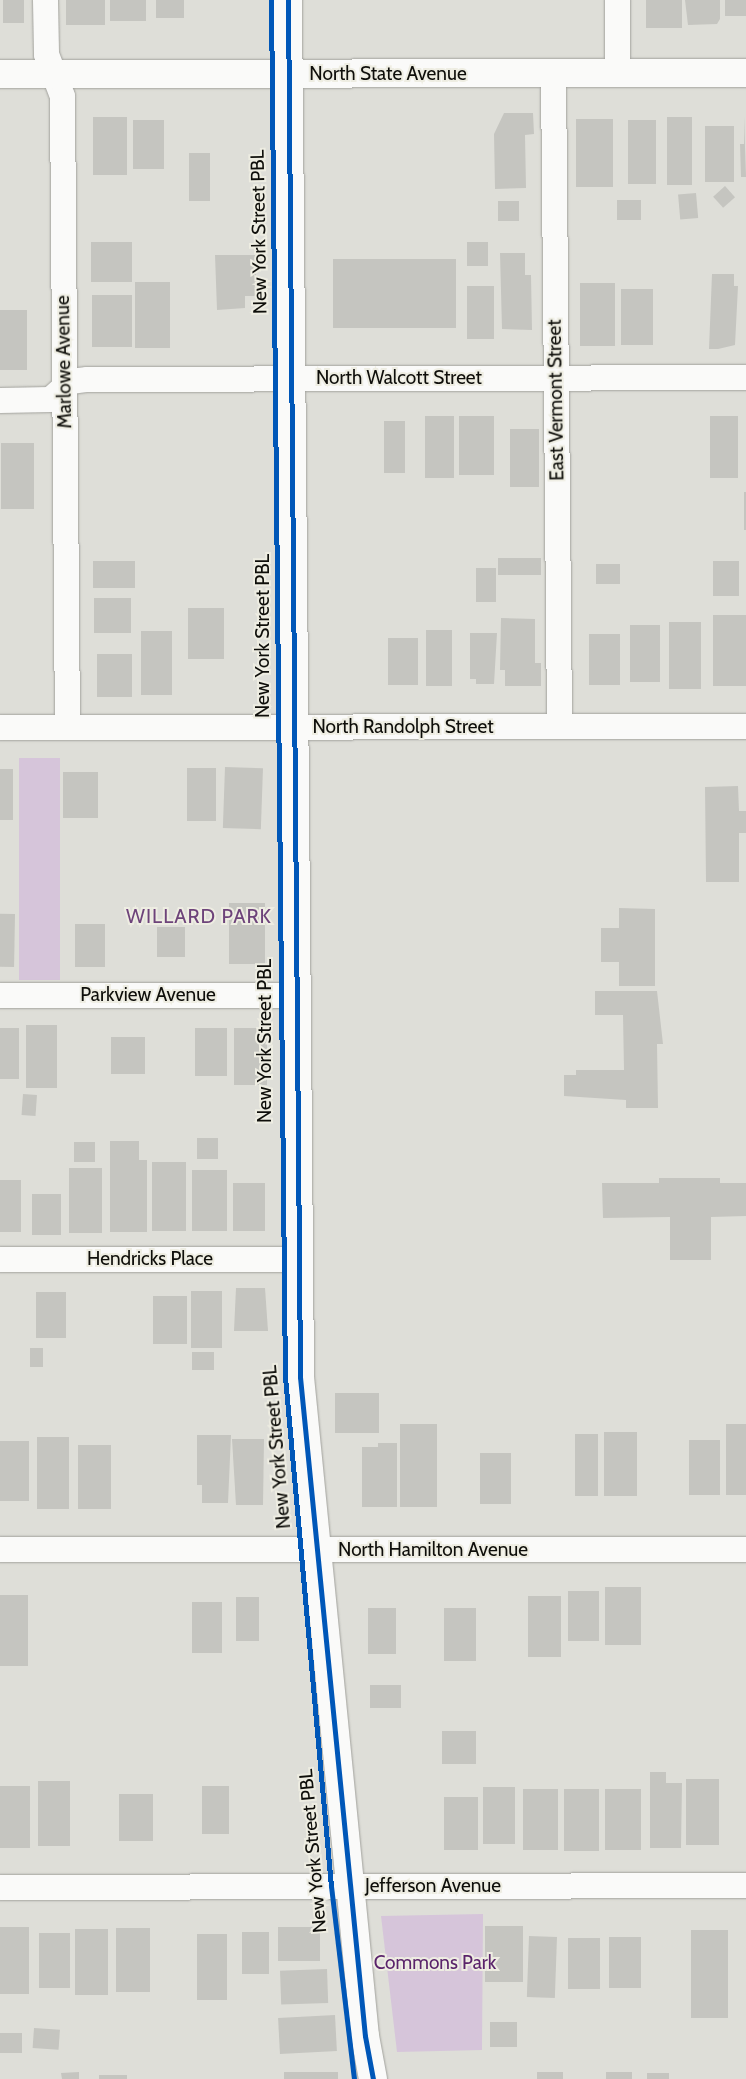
<!DOCTYPE html>
<html>
<head>
<meta charset="utf-8">
<style>
	body { margin:0 }
	#map { position:relative; width:746px; height:2079px; overflow:hidden; background:#deded8; font-family:Cabin,sans-serif }
	div>[style] { position:absolute }
	.green>* { inset:0; background:#d6c5da; transform-origin:0 0 }
	.building>* { inset:0; background:#c5c5c0; transform-origin:0 0 }
	.roads { filter:drop-shadow(0 0 1px #a2a29d) drop-shadow(0 0 1px #a2a29d) }
	.minor>* { height:25px; margin:-12.5px; padding:0 12.5px; transform-origin:12.5px; border-radius:12.5px; background:#fafaf9 }
	.tertiary>* { height:28px; margin:-14px; padding:0 14px; transform-origin:14px; border-radius:14px; background:#fafaf9 }
	.secondary>* { height:28px; margin:-14px; padding:0 14px; transform-origin:14px; border-radius:14px; background:#fafaf9 }
	.cycleway>* { height:5px; margin:-2.5px; padding:0 2.5px; transform-origin:2.5px; border-radius:2.5px; background:#0057b8 }
	span { translate:-50% -50%; white-space:nowrap; text-align:center; line-height:1.15; -webkit-text-stroke:4px #eeede2; paint-order:stroke }
	.street-label { font-size:19px; color:#0e0e0a }
	.park-label { font-size:19px; color:#5a236b }
	.neighbourhood-label { font-size:20px; color:#6d437a; letter-spacing:1px }
</style>
</head>
<body>
<div id="map">
	<div class="green">
		<i style="left:19px;top:758px;width:41px;height:222px"></i>
		<i style="clip-path:polygon(483px 1914px,482px 2050px,397px 2052px,381px 1916px)"></i>
	</div>
	<div class="building">
		<i style="left:3px;top:0;width:21px;height:23px"></i>
		<i style="left:66px;top:0;width:39px;height:25px"></i>
		<i style="left:110px;top:0;width:36px;height:21px"></i>
		<i style="left:156px;top:0;width:28px;height:18px"></i>
		<i style="left:646px;top:0;width:36px;height:28px"></i>
		<i style="clip-path:polygon(685px 0,720px 0,720px 19px,717px 24px,688px 25px)"></i>
		<i style="left:725px;top:0;width:21px;height:16px"></i>
		<i style="clip-path:polygon(504px 113px,533px 113px,534px 134px,525px 135px,526px 188px,495px 189px,494px 134px)"></i>
		<i style="clip-path:polygon(744px 116px,746px 177px,741px 177px,740px 144px,744px 144px)"></i>
		<i style="left:93px;top:117px;width:34px;height:58px"></i>
		<i style="left:667px;top:117px;width:25px;height:68px"></i>
		<i style="left:576px;top:119px;width:37px;height:68px"></i>
		<i style="left:133px;top:120px;width:31px;height:49px"></i>
		<i style="left:628px;top:120px;width:28px;height:64px"></i>
		<i style="left:705px;top:126px;width:29px;height:56px"></i>
		<i style="left:189px;top:153px;width:21px;height:48px"></i>
		<i style="left:725px;top:186px;width:15px;height:16px;rotate:48deg"></i>
		<i style="left:696px;top:193px;width:25px;height:18px;rotate:85deg"></i>
		<i style="left:617px;top:200px;width:24px;height:20px"></i>
		<i style="left:498px;top:201px;width:21px;height:20px"></i>
		<i style="left:91px;top:242px;width:41px;height:40px"></i>
		<i style="left:488px;top:242px;width:24px;height:21px;rotate:90deg"></i>
		<i style="clip-path:polygon(500px 253px,525px 253px,525px 275px,531px 275px,532px 330px,502px 329px)"></i>
		<i style="clip-path:polygon(215px 255px,256px 255px,256px 296px,245px 296px,245px 308px,217px 310px)"></i>
		<i style="left:333px;top:259px;width:123px;height:69px"></i>
		<i style="clip-path:polygon(712px 274px,734px 274px,734px 286px,738px 286px,735px 345px,718px 349px,709px 349px)"></i>
		<i style="left:135px;top:282px;width:35px;height:66px"></i>
		<i style="left:580px;top:283px;width:35px;height:63px"></i>
		<i style="left:494px;top:286px;width:53px;height:27px;rotate:90deg"></i>
		<i style="left:621px;top:289px;width:32px;height:56px"></i>
		<i style="left:92px;top:295px;width:40px;height:52px"></i>
		<i style="left:0;top:310px;width:27px;height:60px"></i>
		<i style="left:425px;top:416px;width:29px;height:62px"></i>
		<i style="left:459px;top:416px;width:35px;height:59px"></i>
		<i style="left:710px;top:416px;width:28px;height:62px"></i>
		<i style="left:405px;top:421px;width:52px;height:21px;rotate:90deg"></i>
		<i style="left:510px;top:429px;width:29px;height:58px"></i>
		<i style="left:1px;top:443px;width:33px;height:66px"></i>
		<i style="left:744px;top:492px;width:2px;height:38px"></i>
		<i style="left:498px;top:558px;width:43px;height:17px"></i>
		<i style="left:93px;top:561px;width:42px;height:27px"></i>
		<i style="left:713px;top:561px;width:26px;height:35px"></i>
		<i style="left:596px;top:564px;width:24px;height:20px"></i>
		<i style="left:476px;top:568px;width:20px;height:34px"></i>
		<i style="left:94px;top:598px;width:37px;height:35px"></i>
		<i style="left:188px;top:608px;width:36px;height:51px"></i>
		<i style="left:713px;top:615px;width:33px;height:71px"></i>
		<i style="clip-path:polygon(501px 618px,535px 619px,535px 663px,541px 663px,541px 686px,505px 686px,505px 670px,500px 670px)"></i>
		<i style="left:669px;top:622px;width:32px;height:67px"></i>
		<i style="left:630px;top:625px;width:30px;height:57px"></i>
		<i style="left:426px;top:630px;width:26px;height:56px"></i>
		<i style="left:141px;top:631px;width:31px;height:64px"></i>
		<i style="clip-path:polygon(470px 633px,497px 633px,494px 684px,476px 684px,476px 679px,470px 679px)"></i>
		<i style="left:589px;top:634px;width:31px;height:51px"></i>
		<i style="left:388px;top:638px;width:30px;height:47px"></i>
		<i style="left:97px;top:654px;width:35px;height:43px"></i>
		<i style="left:225px;top:767px;width:38px;height:61px;rotate:2deg"></i>
		<i style="left:187px;top:768px;width:29px;height:53px"></i>
		<i style="left:0;top:769px;width:13px;height:51px"></i>
		<i style="left:63px;top:772px;width:35px;height:46px"></i>
		<i style="clip-path:polygon(738px 786px,739px 811px,746px 811px,746px 833px,739px 833px,739px 882px,706px 882px,705px 787px)"></i>
		<i style="left:229px;top:903px;width:36px;height:61px"></i>
		<i style="clip-path:polygon(619px 908px,655px 909px,655px 986px,619px 986px,619px 962px,601px 962px,601px 928px,619px 928px)"></i>
		<i style="left:15px;top:914px;width:53px;height:15px;rotate:91deg"></i>
		<i style="left:75px;top:924px;width:30px;height:43px"></i>
		<i style="left:157px;top:927px;width:28px;height:30px"></i>
		<i style="clip-path:polygon(595px 991px,657px 991px,663px 1044px,657px 1044px,658px 1108px,626px 1108px,626px 1100px,564px 1096px,564px 1075px,576px 1075px,576px 1070px,624px 1070px,623px 1015px,595px 1015px)"></i>
		<i style="left:26px;top:1025px;width:31px;height:63px"></i>
		<i style="left:0;top:1028px;width:19px;height:51px"></i>
		<i style="left:195px;top:1028px;width:32px;height:48px"></i>
		<i style="left:234px;top:1028px;width:33px;height:57px"></i>
		<i style="left:111px;top:1037px;width:34px;height:37px"></i>
		<i style="left:23px;top:1094px;width:14px;height:21px;rotate:4deg"></i>
		<i style="left:197px;top:1138px;width:21px;height:21px"></i>
		<i style="clip-path:polygon(110px 1141px,139px 1141px,139px 1160px,147px 1160px,147px 1232px,110px 1232px)"></i>
		<i style="left:74px;top:1142px;width:21px;height:20px"></i>
		<i style="left:152px;top:1162px;width:34px;height:69px"></i>
		<i style="left:69px;top:1168px;width:33px;height:65px"></i>
		<i style="left:192px;top:1170px;width:35px;height:61px"></i>
		<i style="clip-path:polygon(659px 1178px,720px 1178px,720px 1183px,746px 1183px,746px 1216px,711px 1217px,711px 1260px,670px 1260px,670px 1217px,603px 1218px,602px 1183px,659px 1183px)"></i>
		<i style="left:0;top:1180px;width:21px;height:52px"></i>
		<i style="left:233px;top:1183px;width:32px;height:48px"></i>
		<i style="left:32px;top:1194px;width:29px;height:41px"></i>
		<i style="clip-path:polygon(236px 1288px,265px 1288px,268px 1331px,234px 1331px)"></i>
		<i style="left:191px;top:1291px;width:31px;height:57px"></i>
		<i style="left:36px;top:1292px;width:30px;height:46px"></i>
		<i style="left:153px;top:1296px;width:34px;height:48px"></i>
		<i style="left:30px;top:1348px;width:13px;height:19px"></i>
		<i style="left:192px;top:1352px;width:22px;height:18px"></i>
		<i style="left:335px;top:1393px;width:44px;height:40px"></i>
		<i style="left:400px;top:1424px;width:37px;height:83px"></i>
		<i style="left:726px;top:1424px;width:20px;height:71px"></i>
		<i style="left:604px;top:1432px;width:33px;height:64px"></i>
		<i style="left:575px;top:1434px;width:23px;height:62px"></i>
		<i style="clip-path:polygon(197px 1435px,231px 1435px,228px 1503px,202px 1503px,202px 1485px,197px 1485px)"></i>
		<i style="left:37px;top:1437px;width:32px;height:72px"></i>
		<i style="clip-path:polygon(232px 1439px,264px 1439px,263px 1505px,236px 1505px)"></i>
		<i style="left:689px;top:1440px;width:31px;height:55px"></i>
		<i style="left:0;top:1441px;width:29px;height:60px"></i>
		<i style="clip-path:polygon(378px 1443px,397px 1443px,397px 1507px,362px 1507px,362px 1447px,378px 1447px)"></i>
		<i style="left:78px;top:1445px;width:33px;height:64px"></i>
		<i style="left:480px;top:1453px;width:31px;height:51px"></i>
		<i style="left:605px;top:1587px;width:36px;height:58px"></i>
		<i style="left:568px;top:1591px;width:31px;height:50px"></i>
		<i style="left:0;top:1595px;width:28px;height:71px"></i>
		<i style="left:528px;top:1596px;width:33px;height:61px"></i>
		<i style="left:236px;top:1597px;width:23px;height:44px"></i>
		<i style="left:192px;top:1602px;width:30px;height:51px"></i>
		<i style="left:368px;top:1608px;width:28px;height:46px"></i>
		<i style="left:444px;top:1608px;width:32px;height:53px"></i>
		<i style="left:370px;top:1685px;width:31px;height:23px"></i>
		<i style="left:442px;top:1731px;width:34px;height:33px"></i>
		<i style="clip-path:polygon(650px 1772px,666px 1772px,666px 1783px,682px 1783px,681px 1848px,650px 1848px)"></i>
		<i style="left:719px;top:1779px;width:66px;height:33px;rotate:90deg"></i>
		<i style="left:38px;top:1781px;width:32px;height:65px"></i>
		<i style="left:0;top:1786px;width:30px;height:62px"></i>
		<i style="left:202px;top:1786px;width:27px;height:48px"></i>
		<i style="left:483px;top:1787px;width:32px;height:57px"></i>
		<i style="left:523px;top:1789px;width:35px;height:61px"></i>
		<i style="left:564px;top:1789px;width:35px;height:62px"></i>
		<i style="left:605px;top:1789px;width:36px;height:61px"></i>
		<i style="left:119px;top:1794px;width:34px;height:47px"></i>
		<i style="left:444px;top:1797px;width:34px;height:53px"></i>
		<i style="left:485px;top:1926px;width:38px;height:56px"></i>
		<i style="left:0;top:1927px;width:29px;height:67px"></i>
		<i style="left:278px;top:1927px;width:42px;height:34px"></i>
		<i style="left:116px;top:1928px;width:34px;height:64px"></i>
		<i style="left:75px;top:1929px;width:33px;height:66px"></i>
		<i style="left:691px;top:1930px;width:37px;height:88px"></i>
		<i style="left:242px;top:1932px;width:27px;height:42px"></i>
		<i style="left:39px;top:1933px;width:31px;height:55px"></i>
		<i style="left:197px;top:1934px;width:30px;height:66px"></i>
		<i style="left:529px;top:1936px;width:28px;height:61px;rotate:2deg"></i>
		<i style="left:609px;top:1937px;width:32px;height:51px"></i>
		<i style="left:568px;top:1938px;width:32px;height:51px"></i>
		<i style="left:327px;top:1969px;width:34px;height:47px;rotate:88deg"></i>
		<i style="left:335px;top:2015px;width:36px;height:57px;rotate:87deg"></i>
		<i style="left:490px;top:2022px;width:27px;height:25px"></i>
		<i style="left:34px;top:2028px;width:26px;height:20px;rotate:4deg"></i>
		<i style="left:0;top:2033px;width:22px;height:20px"></i>
		<i style="clip-path:polygon(79px 2072px,79px 2079px,62px 2079px,61px 2073px)"></i>
		<i style="left:284px;top:2072px;width:54px;height:7px"></i>
		<i style="left:537px;top:2072px;width:26px;height:7px"></i>
		<i style="left:606px;top:2072px;width:26px;height:7px"></i>
		<i style="left:647px;top:2073px;width:22px;height:6px"></i>
		<i style="left:99px;top:2075px;width:28px;height:4px"></i>
	</div>
	<div class="roads">
		<div class="minor">
			<i style="left:45px;top:0;width:54px;rotate:88.9deg"></i>
			<i style="left:46px;top:54px;width:45px;rotate:69.1deg"></i>
			<i style="left:62px;top:96px;width:631px;rotate:89.55deg"></i>
			<i style="left:617px;top:0;width:73px;rotate:90deg"></i>
			<i style="left:553px;top:73px;width:653px;rotate:89.47deg"></i>
			<i style="left:0;top:400px;width:50px;rotate:-1.1deg"></i>
			<i style="left:50px;top:399px;width:27px;rotate:-42deg"></i>
			<i style="left:70px;top:381px;width:17px;rotate:-7deg"></i>
			<i style="left:87px;top:379px;width:659px;rotate:-0.17deg"></i>
			<i style="left:0;top:727px;width:746px;rotate:-0.08deg"></i>
			<i style="left:0;top:995px;width:297px"></i>
			<i style="left:0;top:1259px;width:299px"></i>
			<i style="left:0;top:1549px;width:746px"></i>
			<i style="left:0;top:1887px;width:746px;rotate:-0.15deg"></i>
		</div>
		<div class="tertiary">
			<i style="left:0;top:74px;width:746px;rotate:-0.08deg"></i>
		</div>
		<div class="secondary">
			<i style="left:288px;top:0;width:1377px;rotate:89.5deg"></i>
			<i style="left:300px;top:1377px;width:662px;rotate:84.37deg"></i>
			<i style="left:365px;top:2036px;width:44px;rotate:79.5deg"></i>
		</div>
	</div>
	<div class="cycleway">
		<i style="left:271px;top:0;width:1377px;rotate:89.42deg"></i>
		<i style="left:285px;top:1377px;width:511px;rotate:84.84deg"></i>
		<i style="left:331px;top:1886px;width:194px;rotate:83.2deg"></i>
		<i style="left:288px;top:0;width:1377px;rotate:89.5deg"></i>
		<i style="left:300px;top:1377px;width:662px;rotate:84.37deg"></i>
		<i style="left:365px;top:2036px;width:44px;rotate:79.5deg"></i>
	</div>
	<div class="street-label">
		<span style="left:388px;top:74px">North State Avenue</span>
		<span style="left:259px;top:232px;rotate:-91deg">New York Street PBL</span>
		<span style="left:64px;top:362px;rotate:-91deg">Marlowe Avenue</span>
		<span style="left:399px;top:378px">North Walcott Street</span>
		<span style="left:556px;top:400px;rotate:-91deg">East Vermont Street</span>
		<span style="left:263px;top:636px;rotate:-90deg">New York Street PBL</span>
		<span style="left:403px;top:727px">North Randolph Street</span>
		<span style="left:148px;top:995px">Parkview Avenue</span>
		<span style="left:265px;top:1041px;rotate:-90deg">New York Street PBL</span>
		<span style="left:150px;top:1259px">Hendricks Place</span>
		<span style="left:277px;top:1447px;rotate:-95deg">New York Street PBL</span>
		<span style="left:433px;top:1550px">North Hamilton Avenue</span>
		<span style="left:313px;top:1851px;rotate:-95deg">New York Street PBL</span>
		<span style="left:433px;top:1886px">Jefferson Avenue</span>
	</div>
	<div class="park-label">
		<span style="left:435px;top:1963px">Commons Park</span>
	</div>
	<div class="neighbourhood-label">
		<span style="left:199px;top:916px">WILLARD PARK</span>
	</div>
</div>
</body>
</html>
